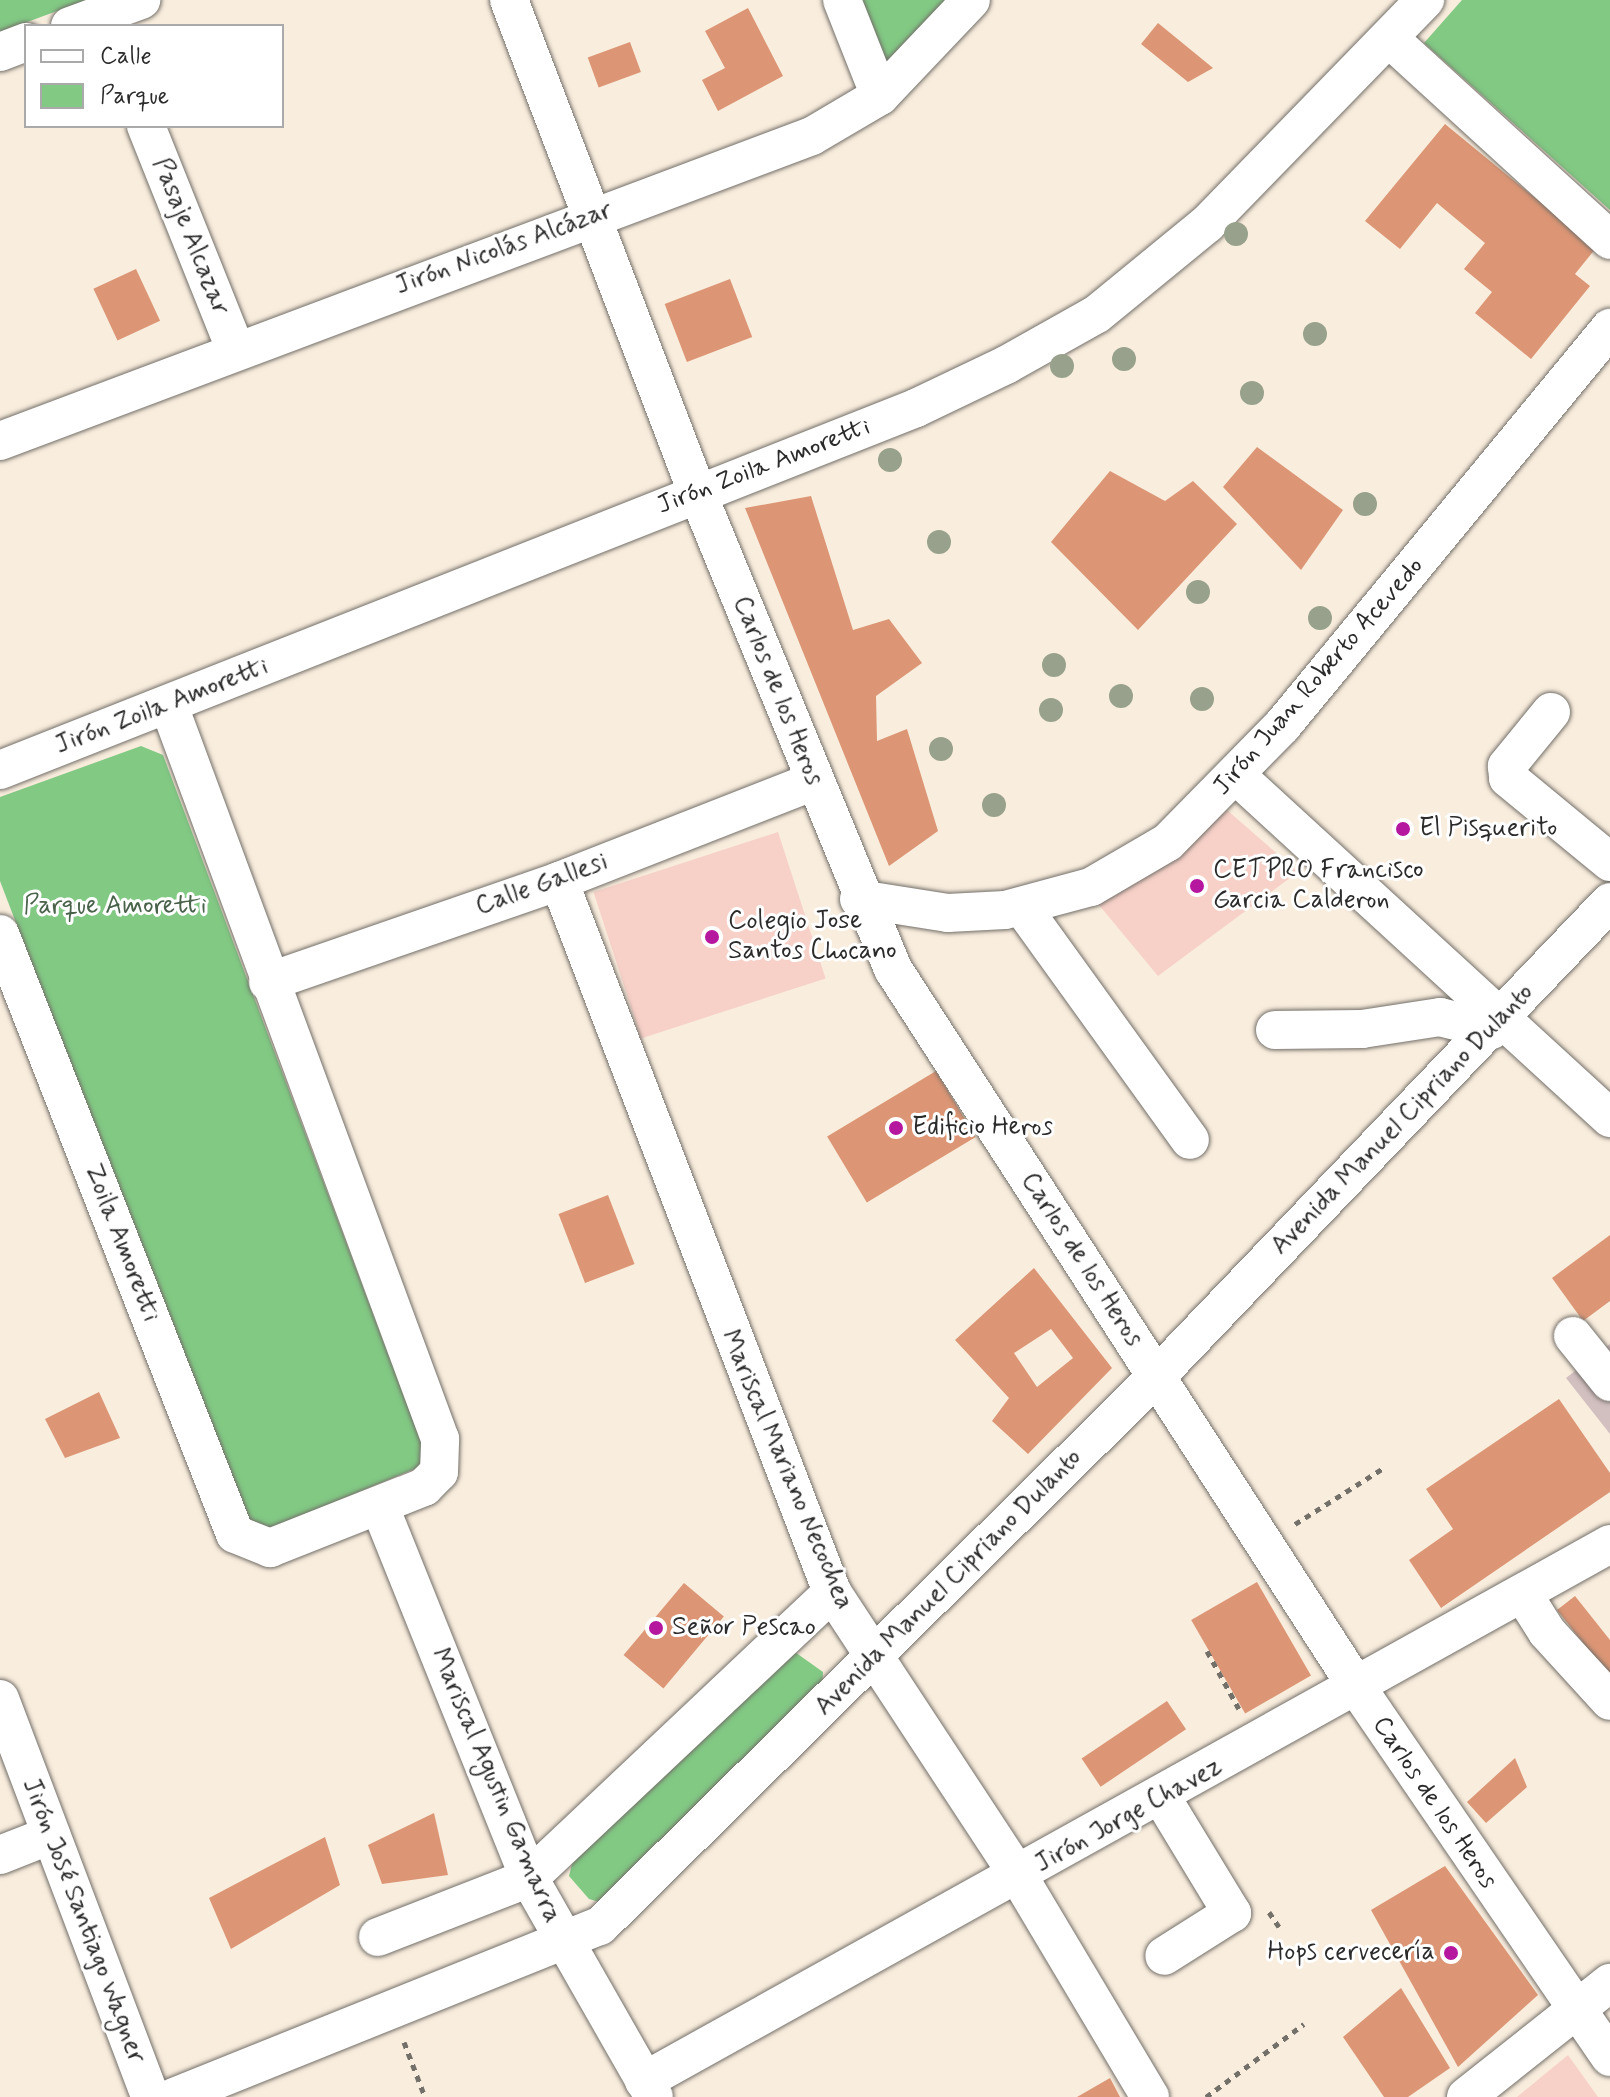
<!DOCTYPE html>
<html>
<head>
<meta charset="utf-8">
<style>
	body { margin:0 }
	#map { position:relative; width:1610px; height:2097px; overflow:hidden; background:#f9eddd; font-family:Mynerve,sans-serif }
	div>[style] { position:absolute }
	.built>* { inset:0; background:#f7d1c8; transform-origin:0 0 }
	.industrial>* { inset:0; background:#d2bfc0 }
	.green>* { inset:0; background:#82c984 }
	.building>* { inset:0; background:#dc9675; transform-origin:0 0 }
	.path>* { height:5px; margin-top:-2.5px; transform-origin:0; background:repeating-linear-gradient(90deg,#736f69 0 6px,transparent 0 12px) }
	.roads { filter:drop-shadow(0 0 2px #736f69) drop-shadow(0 0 2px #736f69) }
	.minor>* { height:38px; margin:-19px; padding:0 19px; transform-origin:19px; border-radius:19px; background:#fff }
	.trees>* { width:24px; height:24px; margin:-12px; border-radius:50%; background:#98a18c }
	.dots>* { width:22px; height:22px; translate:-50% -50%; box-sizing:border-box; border:4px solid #fff; border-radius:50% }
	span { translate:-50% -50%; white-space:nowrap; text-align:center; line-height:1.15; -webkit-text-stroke:6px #fff; paint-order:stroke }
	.street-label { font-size:26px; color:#2b2b2b }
	.poi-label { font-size:26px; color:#2b2b2b }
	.left { translate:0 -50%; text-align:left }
	.right { translate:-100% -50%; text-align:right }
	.park-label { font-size:26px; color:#49624a }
	.legend { position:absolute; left:24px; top:24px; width:260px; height:104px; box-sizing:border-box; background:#fff; border:2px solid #aaa; margin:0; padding:10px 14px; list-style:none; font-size:24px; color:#2b2b2b }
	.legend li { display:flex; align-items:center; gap:16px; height:40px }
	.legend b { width:40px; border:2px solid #aaa }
</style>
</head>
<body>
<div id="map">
	<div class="built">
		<i style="clip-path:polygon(1227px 810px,1298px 872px,1158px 976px,1094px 899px)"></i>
		<i style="left:778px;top:832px;width:154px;height:194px;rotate:72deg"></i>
		<i style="clip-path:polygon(1568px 2055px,1598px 2097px,1517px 2097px)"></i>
	</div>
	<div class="industrial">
		<i style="clip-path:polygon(1610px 1344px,1610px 1434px,1566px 1378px)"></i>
	</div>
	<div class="green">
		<i style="clip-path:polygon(0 0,87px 0,0 32px)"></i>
		<i style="clip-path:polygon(861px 0,955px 0,889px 73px)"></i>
		<i style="clip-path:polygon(1462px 0,1610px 0,1610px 210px,1424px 43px)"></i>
		<i style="clip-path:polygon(141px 746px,163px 755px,423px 1447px,419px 1467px,264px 1531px,245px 1522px,0 881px,0 797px)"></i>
		<i style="clip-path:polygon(792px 1650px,823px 1672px,822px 1688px,603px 1903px,589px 1899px,569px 1876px,573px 1860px)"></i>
	</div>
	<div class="building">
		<i style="clip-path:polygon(748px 8px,783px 76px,718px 111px,702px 80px,725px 68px,705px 31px)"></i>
		<i style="clip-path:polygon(1158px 23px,1213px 68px,1188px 82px,1141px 44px)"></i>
		<i style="left:630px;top:42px;width:32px;height:45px;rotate:70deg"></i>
		<i style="clip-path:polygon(1445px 124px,1596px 248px,1575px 274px,1590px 286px,1531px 359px,1475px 313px,1492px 292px,1464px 269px,1485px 243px,1437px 203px,1400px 249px,1365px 221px)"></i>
		<i style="left:136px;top:269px;width:57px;height:47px;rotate:65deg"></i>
		<i style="left:730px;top:279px;width:62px;height:70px;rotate:69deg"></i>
		<i style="clip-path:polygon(1257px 447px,1343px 510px,1301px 570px,1223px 487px)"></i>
		<i style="clip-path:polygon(1110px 471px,1165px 501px,1193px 481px,1237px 524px,1138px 630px,1051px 542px)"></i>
		<i style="clip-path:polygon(811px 496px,853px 630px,889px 619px,922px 663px,876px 696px,877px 741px,907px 729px,938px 831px,889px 866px,745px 508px)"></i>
		<i style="left:936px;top:1071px;width:77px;height:127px;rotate:59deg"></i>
		<i style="left:608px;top:1195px;width:74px;height:53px;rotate:69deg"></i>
		<i style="clip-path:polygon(1610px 1235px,1610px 1301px,1583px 1321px,1552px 1278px)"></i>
		<i style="clip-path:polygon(evenodd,1034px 1268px,1112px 1368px,1028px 1454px,992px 1421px,1009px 1398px,955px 1340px,1034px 1268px,1051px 1329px,1073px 1358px,1037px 1387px,1014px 1353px,1051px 1329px)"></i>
		<i style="clip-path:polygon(99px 1392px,120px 1438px,65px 1458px,45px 1419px)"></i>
		<i style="clip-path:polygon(1559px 1399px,1610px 1473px,1610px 1492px,1441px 1608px,1409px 1560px,1453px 1529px,1426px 1489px)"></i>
		<i style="left:1257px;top:1582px;width:108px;height:76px;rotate:60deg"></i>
		<i style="left:684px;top:1583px;width:52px;height:94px;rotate:40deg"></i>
		<i style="clip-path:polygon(1575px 1596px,1610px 1640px,1610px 1677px,1557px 1610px)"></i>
		<i style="left:1167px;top:1701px;width:34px;height:103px;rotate:56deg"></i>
		<i style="clip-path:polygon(1515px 1758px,1527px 1787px,1486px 1823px,1467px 1802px)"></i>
		<i style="clip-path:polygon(434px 1813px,448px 1875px,382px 1884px,368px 1845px)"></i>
		<i style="clip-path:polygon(325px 1837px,340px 1885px,231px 1949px,209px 1898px)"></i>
		<i style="clip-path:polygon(1445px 1866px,1538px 1995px,1458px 2067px,1371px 1910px)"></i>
		<i style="clip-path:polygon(1401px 1988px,1450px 2068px,1408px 2097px,1384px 2097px,1343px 2037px)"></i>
		<i style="clip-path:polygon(1110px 2078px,1120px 2097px,1077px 2097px)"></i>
	</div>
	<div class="path">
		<i style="left:1295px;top:1524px;width:103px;rotate:-32.3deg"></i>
		<i style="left:1207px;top:1651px;width:66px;rotate:61.1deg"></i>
		<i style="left:1269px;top:1912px;width:18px;rotate:56deg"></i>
		<i style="left:404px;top:2042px;width:59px;rotate:69.1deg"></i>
		<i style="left:1206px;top:2097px;width:122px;rotate:-36.7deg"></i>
	</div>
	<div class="roads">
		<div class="minor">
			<i style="left:509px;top:0;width:527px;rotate:69.09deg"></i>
			<i style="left:697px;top:492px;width:516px;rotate:67.66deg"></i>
			<i style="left:893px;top:969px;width:857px;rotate:57.14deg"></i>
			<i style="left:1358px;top:1689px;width:446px;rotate:55.6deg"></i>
			<i style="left:842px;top:0;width:103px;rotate:68.4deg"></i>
			<i style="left:70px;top:26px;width:76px;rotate:-20.1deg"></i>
			<i style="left:1390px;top:39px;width:298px;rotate:42.4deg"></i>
			<i style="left:0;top:52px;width:28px;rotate:-21deg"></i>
			<i style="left:146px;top:126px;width:240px;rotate:68.2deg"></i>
			<i style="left:0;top:441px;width:867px;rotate:-20.59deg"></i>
			<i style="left:812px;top:136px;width:79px;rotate:-30.5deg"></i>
			<i style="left:880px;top:96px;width:132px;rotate:-46.5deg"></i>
			<i style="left:1551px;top:712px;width:70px;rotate:129.2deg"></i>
			<i style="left:1507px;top:766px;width:12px;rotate:85deg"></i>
			<i style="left:1508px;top:778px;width:132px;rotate:39.5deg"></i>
			<i style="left:0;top:770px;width:985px;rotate:-21.56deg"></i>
			<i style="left:916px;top:408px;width:100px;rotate:-25.5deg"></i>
			<i style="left:1006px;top:365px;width:104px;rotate:-29.3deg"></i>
			<i style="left:1097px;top:314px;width:142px;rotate:-39.3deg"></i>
			<i style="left:1207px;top:224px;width:313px;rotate:-45.8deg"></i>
			<i style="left:1238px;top:777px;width:505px;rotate:42.51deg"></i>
			<i style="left:559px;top:881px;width:762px;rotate:68.99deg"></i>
			<i style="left:832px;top:1592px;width:341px;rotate:56.7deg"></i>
			<i style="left:1019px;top:1877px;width:256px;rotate:59.2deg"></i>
			<i style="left:859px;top:899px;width:90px;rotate:8.9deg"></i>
			<i style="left:948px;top:913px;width:57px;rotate:-3deg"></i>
			<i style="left:1005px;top:910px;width:89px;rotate:-15deg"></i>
			<i style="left:1091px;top:887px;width:89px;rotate:-30.3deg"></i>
			<i style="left:1168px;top:842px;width:163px;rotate:-45.5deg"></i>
			<i style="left:1282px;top:726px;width:516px;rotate:-50.51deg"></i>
			<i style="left:1022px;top:907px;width:287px;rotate:54.2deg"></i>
			<i style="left:0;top:934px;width:644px;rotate:68.61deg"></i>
			<i style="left:235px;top:1534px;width:38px;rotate:22deg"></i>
			<i style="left:270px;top:1548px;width:166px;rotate:-21.6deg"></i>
			<i style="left:424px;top:1487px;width:21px;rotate:-45deg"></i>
			<i style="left:439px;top:1472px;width:33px;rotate:-88deg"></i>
			<i style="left:440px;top:1439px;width:781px;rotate:-110.29deg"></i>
			<i style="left:268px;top:982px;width:308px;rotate:-19.1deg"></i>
			<i style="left:559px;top:881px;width:274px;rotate:-21.4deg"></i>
			<i style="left:1275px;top:1030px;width:87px;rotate:-0.7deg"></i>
			<i style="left:1362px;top:1029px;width:79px;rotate:-8.7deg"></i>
			<i style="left:1440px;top:1017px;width:53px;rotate:14.3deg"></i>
			<i style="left:1573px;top:1336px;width:59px;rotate:51.2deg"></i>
			<i style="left:380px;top:1507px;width:400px;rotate:68.1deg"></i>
			<i style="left:529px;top:1878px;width:252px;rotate:60.3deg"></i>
			<i style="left:1523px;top:1594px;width:45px;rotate:57.7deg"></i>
			<i style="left:1547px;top:1632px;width:93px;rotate:47.6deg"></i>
			<i style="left:0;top:1699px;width:425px;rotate:69.3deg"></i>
			<i style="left:1162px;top:1798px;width:135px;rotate:58.7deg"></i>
			<i style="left:1232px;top:1913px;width:80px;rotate:147.7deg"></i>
			<i style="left:0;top:1855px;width:55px;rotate:-21.4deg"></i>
			<i style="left:378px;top:1937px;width:162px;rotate:-21.3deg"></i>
			<i style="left:529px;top:1878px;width:417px;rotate:-43.3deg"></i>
			<i style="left:644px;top:2081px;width:1105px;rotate:-29.07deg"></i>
			<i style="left:174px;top:2097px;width:459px;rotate:-21.9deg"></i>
			<i style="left:600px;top:1926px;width:781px;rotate:-44.64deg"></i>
			<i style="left:1156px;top:1377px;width:657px;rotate:-46.29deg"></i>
			<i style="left:1466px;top:2097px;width:184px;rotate:-38.4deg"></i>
		</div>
	</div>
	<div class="trees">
		<i style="left:1236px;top:234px"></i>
		<i style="left:1315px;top:334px"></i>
		<i style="left:1124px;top:359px"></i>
		<i style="left:1062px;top:366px"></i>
		<i style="left:1252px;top:393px"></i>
		<i style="left:890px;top:460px"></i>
		<i style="left:1365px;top:504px"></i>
		<i style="left:939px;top:542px"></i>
		<i style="left:1198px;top:592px"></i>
		<i style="left:1320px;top:618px"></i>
		<i style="left:1054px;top:665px"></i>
		<i style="left:1121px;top:696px"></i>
		<i style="left:1202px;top:699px"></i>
		<i style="left:1051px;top:710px"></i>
		<i style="left:941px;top:749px"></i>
		<i style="left:994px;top:805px"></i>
	</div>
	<div class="dots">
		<i style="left:1403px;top:829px;background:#b5179e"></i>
		<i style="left:1197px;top:886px;background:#b5179e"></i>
		<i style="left:712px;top:937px;background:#b5179e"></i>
		<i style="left:896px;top:1128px;background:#b5179e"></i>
		<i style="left:656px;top:1628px;background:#b5179e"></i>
		<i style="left:1451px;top:1953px;background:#b5179e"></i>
	</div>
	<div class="street-label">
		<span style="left:190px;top:237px;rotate:68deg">Pasaje Alcazar</span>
		<span style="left:504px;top:249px;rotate:-20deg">Jirón Nicolás Alcázar</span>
		<span style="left:764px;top:467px;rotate:-21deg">Jirón Zoila Amoretti</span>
		<span style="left:1319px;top:677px;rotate:-49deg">Jirón Juan Roberto Acevedo</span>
		<span style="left:777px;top:691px;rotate:68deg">Carlos de los Heros</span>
		<span style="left:162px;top:707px;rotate:-21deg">Jirón Zoila Amoretti</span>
		<span style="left:542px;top:885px;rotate:-20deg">Calle Gallesi</span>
		<span style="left:1403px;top:1120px;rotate:-46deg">Avenida Manuel Cipriano Dulanto</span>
		<span style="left:121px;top:1243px;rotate:69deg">Zoila Amoretti</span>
		<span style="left:1081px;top:1260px;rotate:57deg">Carlos de los Heros</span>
		<span style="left:786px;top:1470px;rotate:67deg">Mariscal Mariano Necochea</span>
		<span style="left:949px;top:1583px;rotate:-45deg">Avenida Manuel Cipriano Dulanto</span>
		<span style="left:495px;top:1786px;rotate:67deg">Mariscal Agustin Gamarra</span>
		<span style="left:1434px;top:1803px;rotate:56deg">Carlos de los Heros</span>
		<span style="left:1129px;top:1816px;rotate:-29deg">Jirón Jorge Chavez</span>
		<span style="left:83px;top:1921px;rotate:69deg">Jirón José Santiago Wagner</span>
	</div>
	<div class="poi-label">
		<span class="left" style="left:1419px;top:829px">El Pisquerito</span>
		<span class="left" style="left:1213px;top:886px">CETPRO Francisco<br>Garcia Calderon</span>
		<span class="left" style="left:728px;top:937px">Colegio Jose<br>Santos Chocano</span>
		<span class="left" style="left:912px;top:1128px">Edificio Heros</span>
		<span class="left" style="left:672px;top:1628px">Señor Pescao</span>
		<span class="right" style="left:1435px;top:1953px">Hops cervecería</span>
	</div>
	<div class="park-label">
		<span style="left:115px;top:907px">Parque Amoretti</span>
	</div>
	<ul class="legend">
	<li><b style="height:10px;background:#fff"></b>Calle</li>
	<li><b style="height:22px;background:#82c984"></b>Parque</li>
	</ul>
</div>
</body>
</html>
